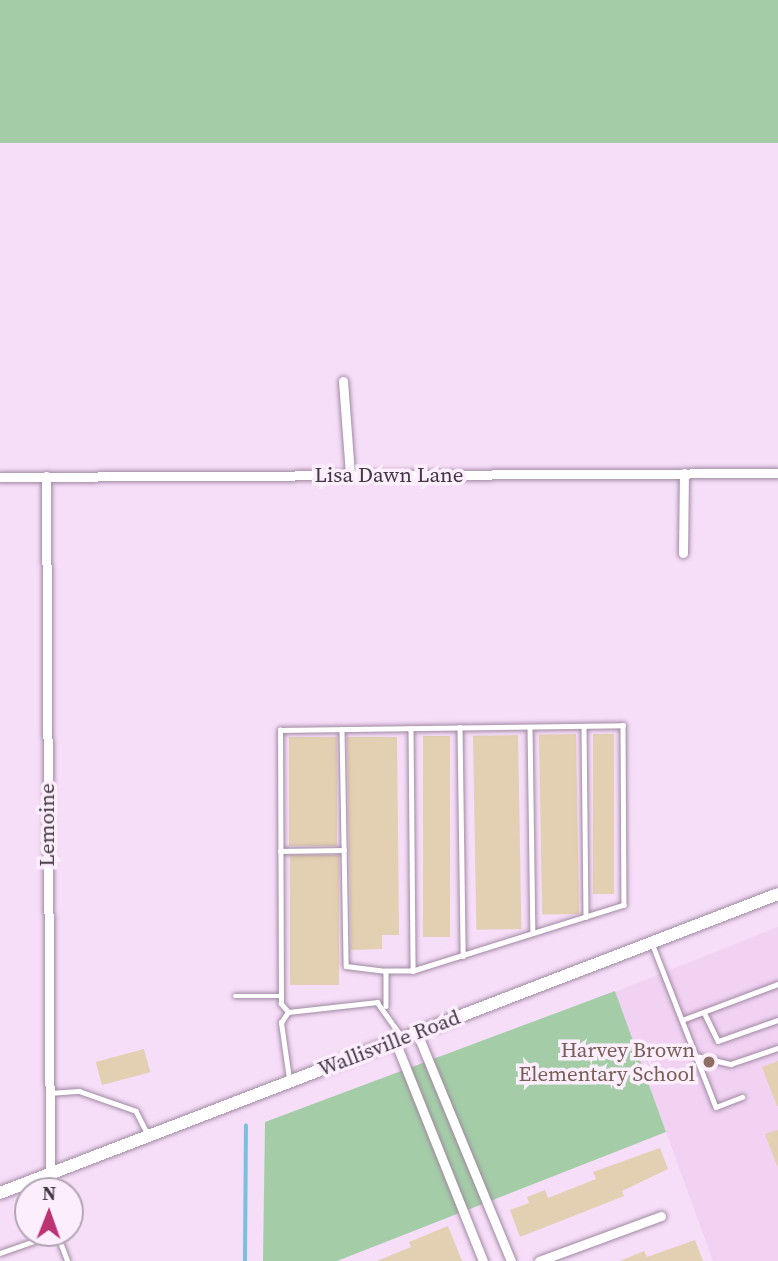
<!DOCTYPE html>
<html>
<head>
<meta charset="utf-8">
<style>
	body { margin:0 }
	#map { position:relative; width:778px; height:1261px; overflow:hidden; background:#f6ddf8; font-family:"Source Serif 4",serif }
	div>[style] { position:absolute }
	.built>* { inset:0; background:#f1d2f3 }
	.green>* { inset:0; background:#a4cda7; transform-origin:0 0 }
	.stream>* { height:3.5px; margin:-1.75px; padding:0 1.75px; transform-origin:1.75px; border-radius:1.75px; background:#77c1df }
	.building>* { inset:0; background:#e3cfb1; transform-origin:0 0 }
	.roads { filter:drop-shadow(0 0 2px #a089a2) drop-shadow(0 0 2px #a089a2) }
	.service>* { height:4.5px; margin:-2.25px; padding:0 2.25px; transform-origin:2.25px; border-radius:2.25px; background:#fff }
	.minor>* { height:9px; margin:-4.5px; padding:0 4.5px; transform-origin:4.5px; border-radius:4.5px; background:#fff }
	.secondary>* { height:12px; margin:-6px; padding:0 6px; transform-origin:6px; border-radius:6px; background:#fff }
	.dots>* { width:19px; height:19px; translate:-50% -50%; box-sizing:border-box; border:4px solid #fdeefe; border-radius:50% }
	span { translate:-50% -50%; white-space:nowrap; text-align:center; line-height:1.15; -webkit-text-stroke:7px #fdeefe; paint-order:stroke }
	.street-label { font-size:21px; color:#423843 }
	.education-label { font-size:21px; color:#785e54 }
	.right { translate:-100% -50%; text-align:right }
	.north { position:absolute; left:14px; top:1177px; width:70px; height:70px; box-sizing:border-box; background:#fdeefe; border:2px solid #b2a5b3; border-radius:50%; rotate:1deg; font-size:19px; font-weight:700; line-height:28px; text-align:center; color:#423843 }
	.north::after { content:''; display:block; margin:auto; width:24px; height:32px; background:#bb3372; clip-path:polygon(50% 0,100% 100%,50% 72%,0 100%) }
</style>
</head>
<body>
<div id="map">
	<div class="built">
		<i style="clip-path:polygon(778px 927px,778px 1261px,713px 1261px,615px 992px)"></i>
	</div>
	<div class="green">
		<i style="left:0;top:0;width:778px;height:143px"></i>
		<i style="clip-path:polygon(615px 991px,666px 1132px,337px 1261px,263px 1261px,265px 1122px)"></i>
	</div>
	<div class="stream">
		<i style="left:245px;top:1261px;width:135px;rotate:-89.6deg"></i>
	</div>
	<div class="building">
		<i style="left:576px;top:734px;width:180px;height:37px;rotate:89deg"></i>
		<i style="left:593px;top:734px;width:21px;height:160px"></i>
		<i style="left:518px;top:735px;width:194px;height:45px;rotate:89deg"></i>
		<i style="left:423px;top:736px;width:27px;height:201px"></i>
		<i style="left:289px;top:737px;width:48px;height:109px"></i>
		<i style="clip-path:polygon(347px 737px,397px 737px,399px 935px,382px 935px,382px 949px,351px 950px)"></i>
		<i style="left:339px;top:855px;width:130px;height:49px;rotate:90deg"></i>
		<i style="left:144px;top:1049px;width:24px;height:50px;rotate:75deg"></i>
		<i style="clip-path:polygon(778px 1061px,778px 1106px,777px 1106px,762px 1067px)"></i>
		<i style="clip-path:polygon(778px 1130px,778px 1165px,777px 1166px,765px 1134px)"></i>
		<i style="clip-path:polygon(660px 1148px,668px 1169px,622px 1191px,624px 1196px,520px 1237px,510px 1210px,529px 1203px,527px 1197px,545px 1190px,548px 1198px,596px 1179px,593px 1172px)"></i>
		<i style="clip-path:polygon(448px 1226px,462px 1261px,377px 1261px,411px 1247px,409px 1242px)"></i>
		<i style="clip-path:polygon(695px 1240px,703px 1261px,620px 1261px,644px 1251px,647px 1257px)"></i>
	</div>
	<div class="roads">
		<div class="service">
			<i style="left:584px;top:726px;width:191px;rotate:89.4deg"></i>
			<i style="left:460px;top:727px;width:229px;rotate:89.2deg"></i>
			<i style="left:530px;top:727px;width:206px;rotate:89.2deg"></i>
			<i style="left:411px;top:728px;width:243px;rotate:89.5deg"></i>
			<i style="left:342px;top:729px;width:237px;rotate:89deg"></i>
			<i style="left:346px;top:966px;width:40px;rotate:7.1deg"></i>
			<i style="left:280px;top:851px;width:64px;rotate:-0.9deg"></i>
			<i style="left:652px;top:943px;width:176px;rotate:68.7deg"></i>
			<i style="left:716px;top:1107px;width:28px;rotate:-21deg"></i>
			<i style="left:235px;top:996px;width:46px"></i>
			<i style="left:288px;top:1012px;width:11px;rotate:-131deg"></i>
			<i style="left:281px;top:1004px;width:274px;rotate:-90.2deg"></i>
			<i style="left:280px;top:730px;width:343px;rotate:-0.8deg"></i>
			<i style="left:623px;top:725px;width:180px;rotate:89.7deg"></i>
			<i style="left:624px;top:905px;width:221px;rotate:162.6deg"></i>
			<i style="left:413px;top:971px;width:27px;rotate:180deg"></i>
			<i style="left:386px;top:971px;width:35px;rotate:90deg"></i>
			<i style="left:704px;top:1012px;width:32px;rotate:64deg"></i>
			<i style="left:718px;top:1041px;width:64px;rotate:-19.3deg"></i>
			<i style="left:682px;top:1020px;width:103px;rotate:-20.6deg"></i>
			<i style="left:696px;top:1056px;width:36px;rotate:13deg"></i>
			<i style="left:731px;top:1064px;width:50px;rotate:-18.8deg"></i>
			<i style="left:289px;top:1079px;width:57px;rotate:-98.1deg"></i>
			<i style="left:281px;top:1023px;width:13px;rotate:-58deg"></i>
			<i style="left:288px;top:1012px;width:90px;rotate:-6.4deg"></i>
			<i style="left:377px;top:1002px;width:43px;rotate:54.5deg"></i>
			<i style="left:49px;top:1093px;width:30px;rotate:-4deg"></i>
			<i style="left:79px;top:1091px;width:60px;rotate:19.3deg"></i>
			<i style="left:136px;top:1111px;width:27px;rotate:63deg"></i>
			<i style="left:57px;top:1233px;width:30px;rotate:69deg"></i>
			<i style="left:0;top:1253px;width:60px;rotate:-19.3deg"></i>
		</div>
		<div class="minor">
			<i style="left:343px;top:381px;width:94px;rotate:85.7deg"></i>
			<i style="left:46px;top:476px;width:697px;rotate:89.67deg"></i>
			<i style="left:0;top:477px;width:778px;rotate:-0.29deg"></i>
			<i style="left:683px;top:553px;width:80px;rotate:-89.3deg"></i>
			<i style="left:417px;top:1033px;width:247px;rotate:67.6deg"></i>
			<i style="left:395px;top:1041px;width:237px;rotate:68.2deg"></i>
			<i style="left:539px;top:1261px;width:130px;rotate:-20.2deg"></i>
		</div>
		<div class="secondary">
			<i style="left:0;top:1193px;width:833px;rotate:-21.02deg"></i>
		</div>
	</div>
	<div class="dots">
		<i style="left:709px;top:1062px;background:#8d6e63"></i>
	</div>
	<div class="street-label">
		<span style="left:389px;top:475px">Lisa Dawn Lane</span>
		<span style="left:47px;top:825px;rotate:-90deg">Lemoine</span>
		<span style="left:389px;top:1043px;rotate:-21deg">Wallisville Road</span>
	</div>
	<div class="education-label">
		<span class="right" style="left:695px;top:1062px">Harvey Brown<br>Elementary School</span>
	</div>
	<div class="north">N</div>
</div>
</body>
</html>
